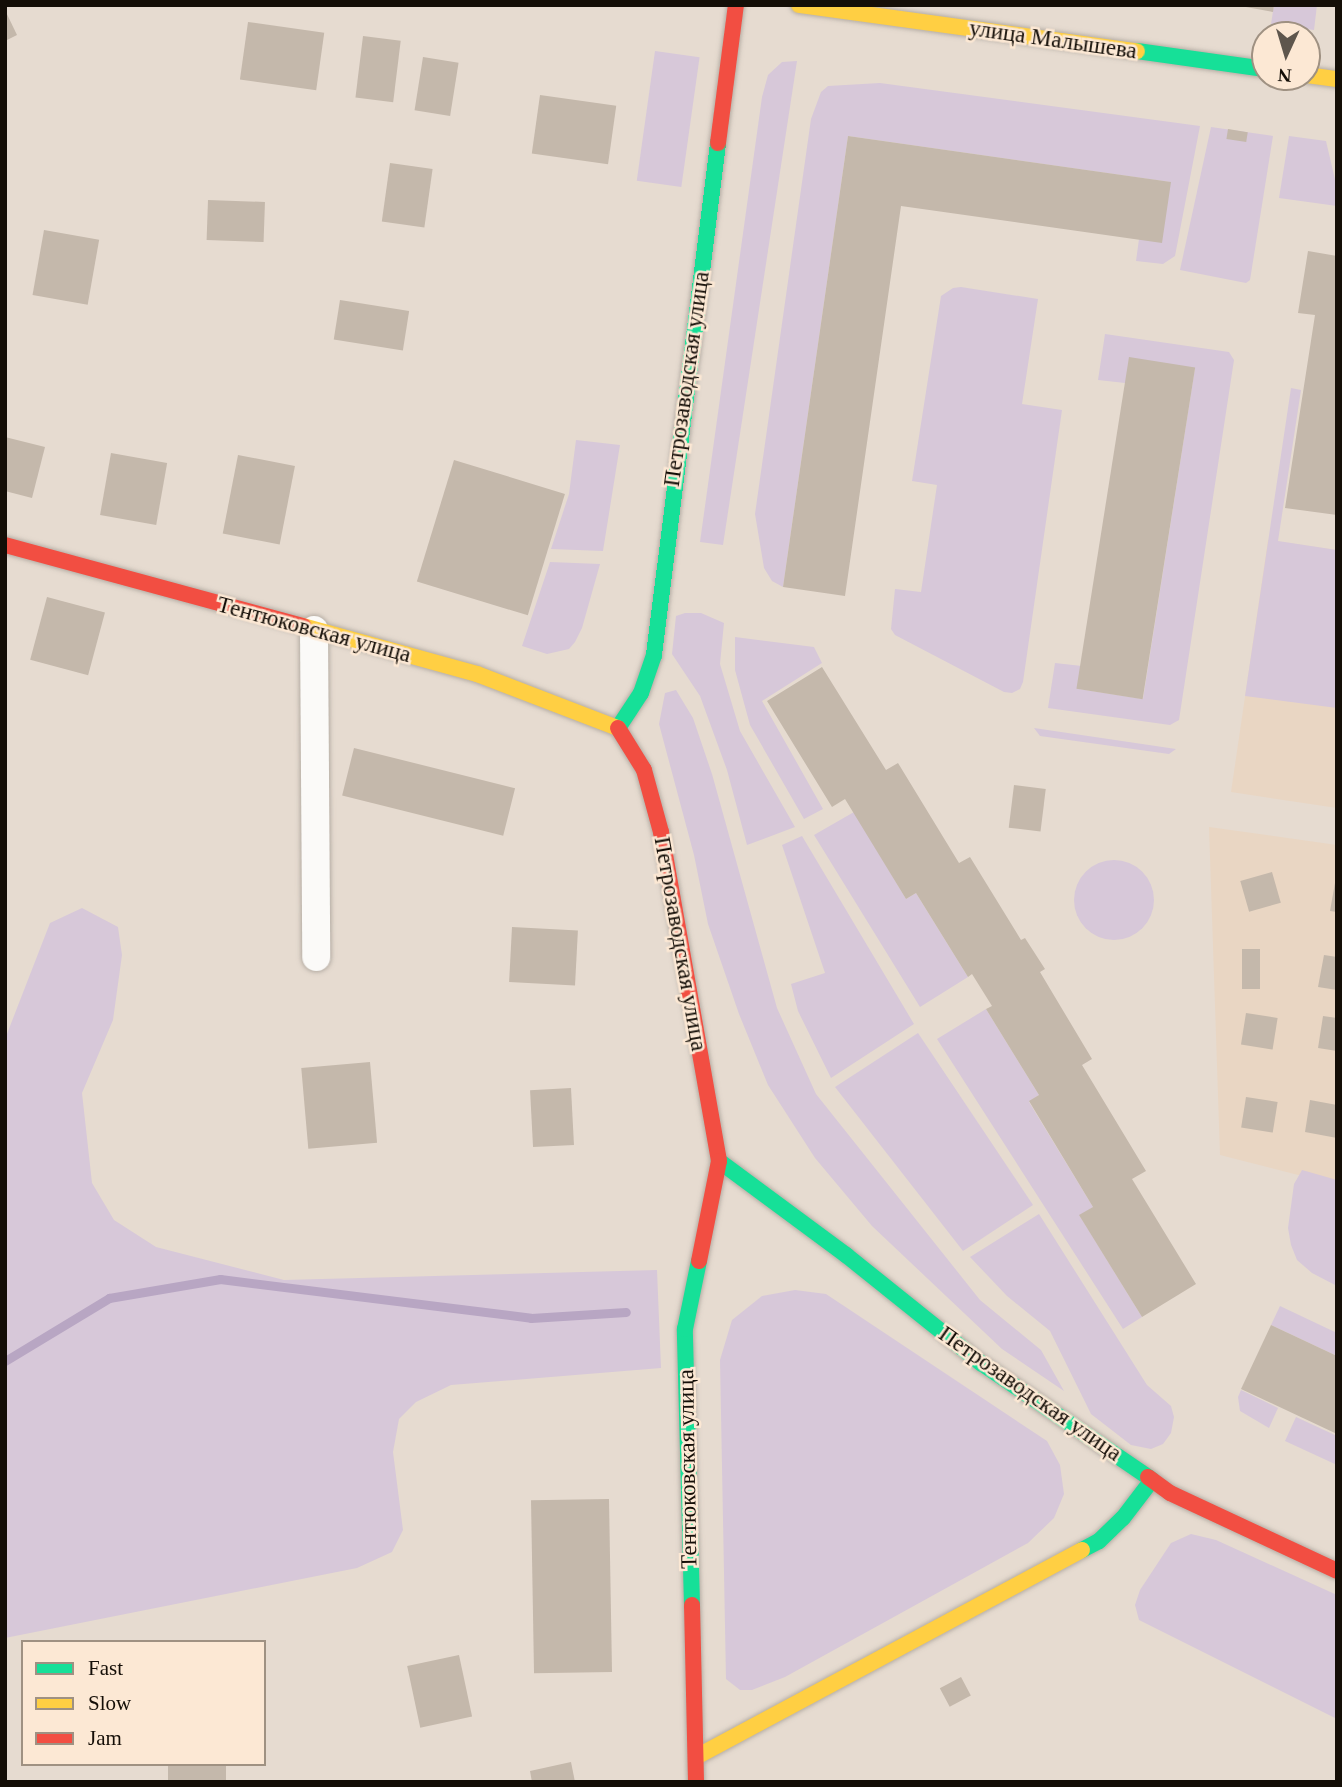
<!DOCTYPE html>
<html>
<head>
<meta charset="utf-8">
<style>
	body { margin:0 }
	#map { position:relative; width:1342px; height:1787px; overflow:hidden; background:#e6dbd0; font-family:Georgia,serif }
	div>[style] { position:absolute }
	.built>* { inset:0; background:#e9d6c3 }
	.green>* { inset:0; background:#d7c8d9; transform-origin:0 0 }
	.round { border-radius:50% }
	.stream>* { height:9px; margin:-4.5px; padding:0 4.5px; transform-origin:4.5px; border-radius:4.5px; background:#b8a6c3 }
	.building>* { inset:0; background:#c4b8ab; transform-origin:0 0 }
	.roads { filter:drop-shadow(0 0 2px #b6aea5) drop-shadow(0 0 2px #b6aea5) }
	.street>* { height:28px; margin:-14px; padding:0 14px; transform-origin:14px; border-radius:14px; background:#fbfaf8 }
	.fast>* { height:16px; margin:-8px; padding:0 8px; transform-origin:8px; border-radius:8px; background:#16e098 }
	.slow>* { height:16px; margin:-8px; padding:0 8px; transform-origin:8px; border-radius:8px; background:#ffcf43 }
	.jam>* { height:16px; margin:-8px; padding:0 8px; transform-origin:8px; border-radius:8px; background:#f24e42 }
	span { translate:-50% -50%; white-space:nowrap; text-align:center; line-height:1.15; -webkit-text-stroke:5px #fce8d4; paint-order:stroke }
	.street-label { font-size:23px; color:#140e07 }
	.frame { position:absolute; inset:0; border:7px solid #140e07; pointer-events:none }
	.legend { position:absolute; left:21px; top:1640px; width:245px; height:126px; box-sizing:border-box; background:#fce8d4; border:2px solid #9f9182; margin:0; padding:9px 12px; list-style:none; font-size:21px; color:#140e07 }
	.legend li { display:flex; align-items:center; gap:14px; height:35px }
	.legend b { width:35px; border:2px solid #9f9182 }
	.north { position:absolute; left:1251px; top:21px; width:70px; height:70px; box-sizing:border-box; background:#fce8d4; border:2px solid #9f9182; border-radius:50%; rotate:184deg; font-size:19px; font-weight:700; line-height:28px; text-align:center; color:#140e07 }
	.north::after { content:''; display:block; margin:auto; width:24px; height:32px; background:#5e564d; clip-path:polygon(50% 0,100% 100%,50% 72%,0 100%) }
</style>
</head>
<body>
<div id="map">
	<div class="built">
		<i style="clip-path:polygon(1268px 540px,1337px 550px,1337px 808px,1231px 792px)"></i>
		<i style="clip-path:polygon(1209px 827px,1337px 845px,1337px 1185px,1220px 1155px)"></i>
	</div>
	<div class="green">
		<i style="clip-path:polygon(1274px 5px,1317px 5px,1314px 30px,1271px 24px)"></i>
		<i style="left:655px;top:51px;width:45px;height:131px;rotate:8deg"></i>
		<i style="clip-path:polygon(797px 61px,723px 545px,700px 542px,762px 97px,768px 75px,782px 62px)"></i>
		<i style="clip-path:polygon(880px 83px,1200px 126px,1175px 256px,1163px 264px,1136px 261px,1139px 239px,1170px 182px,848px 136px,783px 587px,772px 581px,764px 568px,755px 514px,811px 119px,821px 92px,828px 86px)"></i>
		<i style="clip-path:polygon(1211px 127px,1273px 136px,1250px 280px,1246px 283px,1180px 270px)"></i>
		<i style="clip-path:polygon(1289px 136px,1326px 141px,1337px 188px,1337px 206px,1279px 198px)"></i>
		<i style="clip-path:polygon(961px 287px,1038px 299px,1022px 404px,1062px 410px,1023px 682px,1020px 689px,1012px 693px,1004px 692px,895px 635px,891px 629px,895px 589px,921px 592px,937px 485px,912px 481px,941px 296px,953px 288px)"></i>
		<i style="clip-path:polygon(1105px 334px,1229px 352px,1234px 360px,1179px 720px,1170px 725px,1048px 708px,1055px 663px,1082px 666px,1079px 689px,1143px 699px,1195px 368px,1125px 383px,1098px 380px)"></i>
		<i style="clip-path:polygon(1291px 388px,1301px 390px,1278px 541px,1337px 550px,1337px 708px,1245px 696px)"></i>
		<i style="clip-path:polygon(576px 440px,620px 445px,603px 551px,551px 549px,569px 494px)"></i>
		<i style="clip-path:polygon(550px 562px,600px 564px,582px 628px,575px 642px,569px 649px,547px 654px,522px 646px)"></i>
		<i style="clip-path:polygon(685px 613px,701px 613px,724px 623px,720px 664px,740px 731px,795px 827px,747px 845px,727px 770px,700px 696px,672px 654px,676px 616px)"></i>
		<i style="clip-path:polygon(735px 637px,814px 647px,822px 663px,762px 701px,823px 809px,804px 819px,750px 725px,735px 670px)"></i>
		<i style="clip-path:polygon(676px 690px,693px 718px,712px 774px,777px 1008px,816px 1094px,980px 1300px,1041px 1350px,1064px 1391px,1002px 1349px,872px 1226px,815px 1158px,768px 1085px,739px 1014px,708px 924px,694px 855px,659px 724px,665px 693px)"></i>
		<i style="clip-path:polygon(1034px 728px,1176px 749px,1169px 754px,1040px 736px)"></i>
		<i style="clip-path:polygon(854px 812px,906px 899px,916px 893px,968px 977px,920px 1007px,814px 835px)"></i>
		<i style="clip-path:polygon(802px 836px,914px 1024px,831px 1078px,798px 1011px,791px 984px,825px 973px,782px 845px)"></i>
		<i class="round" style="left:1074px;top:860px;width:80px;height:80px"></i>
		<i style="clip-path:polygon(82px 908px,118px 927px,122px 955px,113px 1020px,82px 1093px,92px 1183px,114px 1220px,156px 1247px,284px 1280px,657px 1270px,661px 1368px,451px 1385px,416px 1402px,399px 1419px,393px 1452px,403px 1530px,392px 1552px,357px 1568px,5px 1638px,5px 1039px,50px 923px)"></i>
		<i style="clip-path:polygon(986px 1009px,1039px 1095px,1029px 1102px,1093px 1207px,1080px 1216px,1142px 1317px,1123px 1329px,937px 1039px)"></i>
		<i style="clip-path:polygon(918px 1033px,1033px 1205px,963px 1251px,835px 1087px)"></i>
		<i style="clip-path:polygon(1302px 1170px,1337px 1180px,1337px 1286px,1312px 1273px,1297px 1260px,1291px 1245px,1288px 1228px,1294px 1184px)"></i>
		<i style="clip-path:polygon(1039px 1214px,1147px 1385px,1171px 1406px,1174px 1417px,1171px 1433px,1163px 1444px,1151px 1449px,1131px 1445px,1091px 1414px,1050px 1331px,1007px 1296px,970px 1257px)"></i>
		<i style="clip-path:polygon(795px 1290px,826px 1294px,1047px 1441px,1060px 1465px,1064px 1494px,1054px 1518px,1028px 1543px,785px 1677px,752px 1690px,740px 1690px,726px 1679px,720px 1360px,732px 1320px,762px 1296px)"></i>
		<i style="clip-path:polygon(1280px 1306px,1337px 1333px,1337px 1356px,1271px 1325px)"></i>
		<i style="clip-path:polygon(1241px 1390px,1278px 1408px,1269px 1428px,1240px 1411px,1238px 1397px)"></i>
		<i style="clip-path:polygon(1296px 1417px,1337px 1436px,1337px 1465px,1285px 1441px)"></i>
		<i style="clip-path:polygon(1191px 1534px,1216px 1540px,1337px 1595px,1337px 1719px,1139px 1620px,1135px 1605px,1140px 1590px,1171px 1543px)"></i>
	</div>
	<div class="stream">
		<i style="left:5px;top:1361px;width:122px;rotate:-31.2deg"></i>
		<i style="left:109px;top:1298px;width:113px;rotate:-9.7deg"></i>
		<i style="left:220px;top:1279px;width:313px;rotate:7.1deg"></i>
		<i style="left:531px;top:1318px;width:95px;rotate:-3.6deg"></i>
	</div>
	<div class="building">
		<i style="clip-path:polygon(1235px 5px,1274px 5px,1273px 12px)"></i>
		<i style="clip-path:polygon(5px 10px,17px 35px,5px 41px)"></i>
		<i style="left:248px;top:22px;width:77px;height:58px;rotate:8deg"></i>
		<i style="left:363px;top:36px;width:38px;height:62px;rotate:7deg"></i>
		<i style="left:423px;top:57px;width:36px;height:54px;rotate:9deg"></i>
		<i style="left:540px;top:95px;width:77px;height:59px;rotate:8deg"></i>
		<i style="left:1228px;top:129px;width:20px;height:10px;rotate:9deg"></i>
		<i style="clip-path:polygon(848px 136px,1171px 182px,1162px 243px,901px 206px,845px 596px,783px 587px)"></i>
		<i style="left:390px;top:163px;width:43px;height:59px;rotate:8deg"></i>
		<i style="left:208px;top:200px;width:57px;height:40px;rotate:2deg"></i>
		<i style="left:44px;top:230px;width:56px;height:66px;rotate:10deg"></i>
		<i style="clip-path:polygon(1308px 251px,1337px 256px,1337px 515px,1285px 508px,1315px 315px,1298px 313px)"></i>
		<i style="left:340px;top:300px;width:70px;height:40px;rotate:9deg"></i>
		<i style="left:1129px;top:357px;width:67px;height:336px;rotate:9deg"></i>
		<i style="clip-path:polygon(5px 437px,45px 447px,32px 498px,5px 491px)"></i>
		<i style="left:111px;top:453px;width:57px;height:63px;rotate:10deg"></i>
		<i style="left:238px;top:455px;width:58px;height:80px;rotate:11deg"></i>
		<i style="left:454px;top:460px;width:116px;height:127px;rotate:17deg"></i>
		<i style="left:47px;top:597px;width:60px;height:65px;rotate:15deg"></i>
		<i style="clip-path:polygon(822px 667px,886px 770px,898px 763px,959px 863px,970px 857px,1021px 940px,1025px 938px,1045px 969px,1040px 972px,1092px 1059px,1082px 1065px,1146px 1171px,1132px 1179px,1196px 1284px,1142px 1317px,1079px 1215px,1093px 1207px,1029px 1101px,1039px 1095px,986px 1009px,992px 1006px,972px 974px,968px 977px,916px 893px,906px 899px,845px 799px,832px 807px,767px 701px)"></i>
		<i style="left:354px;top:748px;width:166px;height:49px;rotate:14deg"></i>
		<i style="left:1014px;top:785px;width:32px;height:43px;rotate:7deg"></i>
		<i style="left:1272px;top:872px;width:32px;height:33px;rotate:74deg"></i>
		<i style="clip-path:polygon(1335px 883px,1337px 883px,1337px 912px,1330px 911px)"></i>
		<i style="left:512px;top:927px;width:66px;height:55px;rotate:3deg"></i>
		<i style="left:1242px;top:949px;width:18px;height:40px"></i>
		<i style="clip-path:polygon(1324px 955px,1337px 957px,1337px 990px,1318px 987px)"></i>
		<i style="left:1246px;top:1013px;width:32px;height:32px;rotate:9deg"></i>
		<i style="clip-path:polygon(1323px 1016px,1337px 1018px,1337px 1051px,1318px 1048px)"></i>
		<i style="left:370px;top:1062px;width:81px;height:69px;rotate:85deg"></i>
		<i style="left:571px;top:1088px;width:57px;height:41px;rotate:87deg"></i>
		<i style="left:1246px;top:1097px;width:32px;height:31px;rotate:9deg"></i>
		<i style="clip-path:polygon(1310px 1100px,1337px 1105px,1337px 1138px,1305px 1132px)"></i>
		<i style="clip-path:polygon(1271px 1325px,1337px 1356px,1337px 1434px,1241px 1389px)"></i>
		<i style="left:609px;top:1499px;width:173px;height:78px;rotate:89deg"></i>
		<i style="left:459px;top:1655px;width:63px;height:53px;rotate:78deg"></i>
		<i style="left:961px;top:1677px;width:21px;height:24px;rotate:62deg"></i>
		<i style="clip-path:polygon(571px 1762px,575px 1782px,532px 1782px,530px 1771px)"></i>
		<i style="left:168px;top:1764px;width:58px;height:18px"></i>
	</div>
	<div class="roads">
		<div class="street">
			<i style="left:314px;top:630px;width:327px;rotate:89.6deg"></i>
		</div>
		<div class="fast">
			<i style="left:1137px;top:51px;width:129px;rotate:8deg"></i>
			<i style="left:618px;top:728px;width:42px;rotate:-56.7deg"></i>
			<i style="left:641px;top:693px;width:40px;rotate:-71.1deg"></i>
			<i style="left:654px;top:655px;width:516px;rotate:-82.87deg"></i>
			<i style="left:719px;top:1161px;width:158px;rotate:36.5deg"></i>
			<i style="left:846px;top:1255px;width:173px;rotate:38.7deg"></i>
			<i style="left:981px;top:1363px;width:202px;rotate:34.3deg"></i>
			<i style="left:1082px;top:1550px;width:19px;rotate:-28deg"></i>
			<i style="left:1099px;top:1541px;width:33px;rotate:-44deg"></i>
			<i style="left:1123px;top:1518px;width:48px;rotate:-52.7deg"></i>
			<i style="left:692px;top:1605px;width:276px;rotate:-91.5deg"></i>
			<i style="left:685px;top:1329px;width:69px;rotate:-78.4deg"></i>
		</div>
		<div class="slow">
			<i style="left:799px;top:5px;width:341px;rotate:7.8deg"></i>
			<i style="left:1307px;top:75px;width:30px;rotate:8deg"></i>
			<i style="left:303px;top:626px;width:180px;rotate:15.4deg"></i>
			<i style="left:477px;top:674px;width:151px;rotate:21deg"></i>
			<i style="left:696px;top:1757px;width:438px;rotate:-28.2deg"></i>
		</div>
		<div class="jam">
			<i style="left:718px;top:143px;width:139px;rotate:-82.6deg"></i>
			<i style="left:5px;top:545px;width:309px;rotate:15.2deg"></i>
			<i style="left:618px;top:728px;width:49px;rotate:58.2deg"></i>
			<i style="left:644px;top:770px;width:64px;rotate:74.7deg"></i>
			<i style="left:661px;top:832px;width:334px;rotate:80deg"></i>
			<i style="left:719px;top:1161px;width:102px;rotate:101.3deg"></i>
			<i style="left:1148px;top:1477px;width:27px;rotate:36deg"></i>
			<i style="left:1170px;top:1493px;width:184px;rotate:25deg"></i>
			<i style="left:692px;top:1605px;width:177px;rotate:88.7deg"></i>
		</div>
	</div>
	<div class="street-label">
		<span style="left:1053px;top:40px;rotate:8deg">улица Малышева</span>
		<span style="left:687px;top:379px;rotate:-82deg">Петрозаводская улица</span>
		<span style="left:314px;top:630px;rotate:15deg">Тентюковская улица</span>
		<span style="left:680px;top:944px;rotate:80deg">Петрозаводская улица</span>
		<span style="left:1030px;top:1394px;rotate:35deg">Петрозаводская улица</span>
		<span style="left:688px;top:1469px;rotate:-91deg">Тентюковская улица</span>
	</div>
	<div class="frame"></div>
	<ul class="legend">
	<li><b style="height:9px;background:#16e098"></b>Fast</li>
	<li><b style="height:9px;background:#ffcf43"></b>Slow</li>
	<li><b style="height:9px;background:#f24e42"></b>Jam</li>
	</ul>
	<div class="north">N</div>
</div>
</body>
</html>
